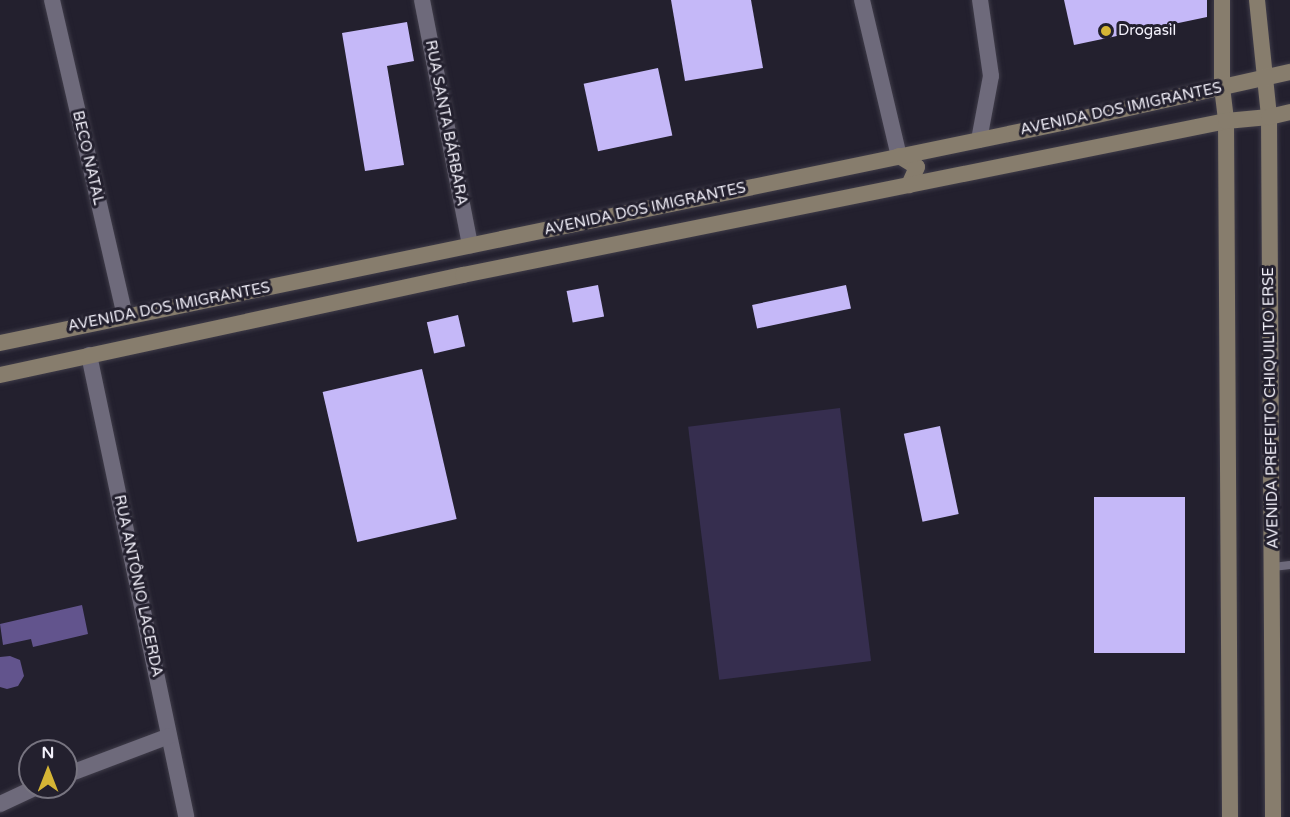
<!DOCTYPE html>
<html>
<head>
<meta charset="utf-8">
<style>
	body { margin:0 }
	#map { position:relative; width:1290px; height:817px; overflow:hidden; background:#23202e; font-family:"Varela Round",sans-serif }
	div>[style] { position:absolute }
	.green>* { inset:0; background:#362e4f; transform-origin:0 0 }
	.water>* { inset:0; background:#62548d }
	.building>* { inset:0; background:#c5b8f8; transform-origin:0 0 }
	.roads { filter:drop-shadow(0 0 2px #3f3c49) drop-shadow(0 0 2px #3f3c49) }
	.service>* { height:8px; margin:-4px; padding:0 4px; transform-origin:4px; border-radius:4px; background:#6e6a7b }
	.minor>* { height:16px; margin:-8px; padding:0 8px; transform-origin:8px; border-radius:8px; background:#6e6a7b }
	.secondary>* { height:16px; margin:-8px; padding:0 8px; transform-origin:8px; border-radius:8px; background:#877d6d }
	.dots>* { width:16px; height:16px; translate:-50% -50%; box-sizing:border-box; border:3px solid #23202e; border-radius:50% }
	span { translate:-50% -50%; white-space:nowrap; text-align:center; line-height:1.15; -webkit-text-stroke:6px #23202e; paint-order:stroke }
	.poi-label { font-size:15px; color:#f4f2fc }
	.left { translate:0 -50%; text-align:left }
	.street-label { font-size:15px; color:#f4f2fc }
	.north { position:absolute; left:18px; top:739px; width:60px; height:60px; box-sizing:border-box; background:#23202e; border:2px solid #777480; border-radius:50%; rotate:0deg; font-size:16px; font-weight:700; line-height:24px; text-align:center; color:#f4f2fc }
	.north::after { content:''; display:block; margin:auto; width:21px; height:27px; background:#d5b535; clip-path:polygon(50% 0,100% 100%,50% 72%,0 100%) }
</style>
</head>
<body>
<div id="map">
	<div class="green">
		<i style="left:840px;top:408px;width:255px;height:153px;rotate:83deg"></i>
	</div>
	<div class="water">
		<i style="clip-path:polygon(82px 605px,88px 634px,33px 647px,31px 639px,3px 645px,0 624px)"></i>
		<i style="clip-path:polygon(10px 656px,20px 660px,24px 676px,18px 686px,7px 689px,0 687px,0 657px)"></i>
	</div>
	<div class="building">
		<i style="clip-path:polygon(671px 0,751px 0,763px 68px,685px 81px)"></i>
		<i style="clip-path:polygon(1064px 0,1207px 0,1207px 17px,1074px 45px)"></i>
		<i style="clip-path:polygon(407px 22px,414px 61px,387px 66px,404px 165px,365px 171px,342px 33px)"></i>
		<i style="left:658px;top:68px;width:69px;height:76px;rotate:78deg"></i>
		<i style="left:598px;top:285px;width:32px;height:32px;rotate:79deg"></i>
		<i style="left:846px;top:285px;width:24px;height:96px;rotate:78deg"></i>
		<i style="left:458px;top:315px;width:32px;height:32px;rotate:77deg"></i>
		<i style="left:422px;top:369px;width:154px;height:102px;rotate:77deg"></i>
		<i style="left:940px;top:426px;width:90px;height:37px;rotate:78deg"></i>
		<i style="left:1094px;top:497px;width:91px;height:156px"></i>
	</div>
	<div class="roads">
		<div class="service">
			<i style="left:1273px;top:567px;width:17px;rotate:-7deg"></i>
		</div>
		<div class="minor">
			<i style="left:52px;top:0;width:323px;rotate:77deg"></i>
			<i style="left:422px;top:0;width:250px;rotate:78.9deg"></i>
			<i style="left:862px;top:0;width:160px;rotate:76.7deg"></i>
			<i style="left:979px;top:140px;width:65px;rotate:-79.4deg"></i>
			<i style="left:991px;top:76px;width:77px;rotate:-98.2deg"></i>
			<i style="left:89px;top:355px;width:472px;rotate:78.1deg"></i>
			<i style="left:66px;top:775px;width:110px;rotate:-20.7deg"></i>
			<i style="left:0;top:804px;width:40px;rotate:-25deg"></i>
		</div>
		<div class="secondary">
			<i style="left:1222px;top:0;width:87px;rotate:90deg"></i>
			<i style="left:1222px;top:87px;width:34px;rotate:83deg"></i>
			<i style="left:1226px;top:121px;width:696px;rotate:89.67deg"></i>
			<i style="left:1257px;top:0;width:118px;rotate:84.1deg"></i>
			<i style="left:1269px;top:117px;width:700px;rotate:89.67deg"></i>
			<i style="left:899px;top:156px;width:21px;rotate:31deg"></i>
			<i style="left:917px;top:167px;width:20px;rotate:114deg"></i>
			<i style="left:0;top:343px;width:1089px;rotate:-11.71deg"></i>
			<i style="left:1066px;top:122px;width:230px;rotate:-12.6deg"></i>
			<i style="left:0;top:375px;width:474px;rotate:-12.2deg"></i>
			<i style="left:463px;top:275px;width:778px;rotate:-11.41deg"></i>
			<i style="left:1226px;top:121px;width:43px;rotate:-5.3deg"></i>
			<i style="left:1269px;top:117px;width:22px;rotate:-13deg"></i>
		</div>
	</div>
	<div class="dots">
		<i style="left:1106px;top:31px;background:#d5b535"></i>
	</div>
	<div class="poi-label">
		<span class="left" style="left:1118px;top:31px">Drogasil</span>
	</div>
	<div class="street-label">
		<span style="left:1121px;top:109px;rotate:-12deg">AVENIDA DOS IMIGRANTES</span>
		<span style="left:446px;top:123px;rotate:79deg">RUA SANTA BÁRBARA</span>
		<span style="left:88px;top:158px;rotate:77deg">BECO NATAL</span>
		<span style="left:645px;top:209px;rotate:-12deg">AVENIDA DOS IMIGRANTES</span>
		<span style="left:169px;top:307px;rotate:-11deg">AVENIDA DOS IMIGRANTES</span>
		<span style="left:1271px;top:408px;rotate:-91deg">AVENIDA PREFEITO CHIQUILITO ERSE</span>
		<span style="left:138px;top:586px;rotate:78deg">RUA ANTÔNIO LACERDA</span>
	</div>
	<div class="north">N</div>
</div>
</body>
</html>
